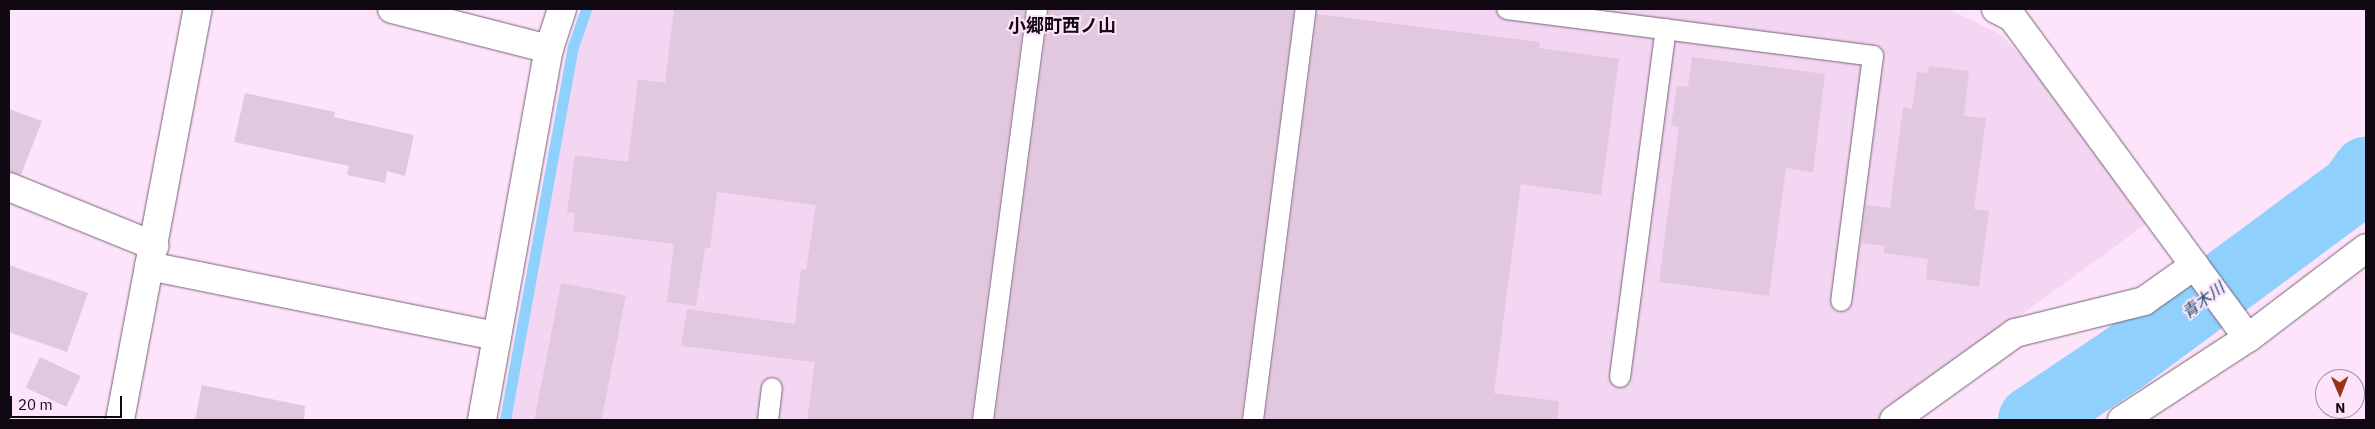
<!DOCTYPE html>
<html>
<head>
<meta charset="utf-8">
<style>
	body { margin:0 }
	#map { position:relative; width:2375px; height:429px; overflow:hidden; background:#fde4fb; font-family:"IBM Plex Sans","Noto Sans JP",sans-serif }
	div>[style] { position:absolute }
	.built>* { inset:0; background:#f3d6f2 }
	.stream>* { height:11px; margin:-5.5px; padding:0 5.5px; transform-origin:5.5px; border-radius:5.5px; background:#90d0fc }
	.river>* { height:68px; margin:-34px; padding:0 34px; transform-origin:34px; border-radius:34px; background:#90d0fc }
	.building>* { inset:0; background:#e1c8df; transform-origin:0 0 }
	.roads { filter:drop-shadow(0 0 1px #766175) drop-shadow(0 0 1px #766175) }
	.service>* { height:20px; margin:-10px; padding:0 10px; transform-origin:10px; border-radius:10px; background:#fff }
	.minor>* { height:28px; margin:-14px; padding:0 14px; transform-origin:14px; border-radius:14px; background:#fff }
	.tertiary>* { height:28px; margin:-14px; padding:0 14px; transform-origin:14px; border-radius:14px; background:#fff }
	span { translate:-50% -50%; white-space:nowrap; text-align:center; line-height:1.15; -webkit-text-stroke:4px #fde4fb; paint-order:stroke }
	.water-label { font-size:16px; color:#20506e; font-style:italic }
	.quarter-label { font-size:18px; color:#110911; font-weight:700 }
	.frame { position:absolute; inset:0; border:10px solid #110911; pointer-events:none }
	.north { position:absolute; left:2315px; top:369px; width:50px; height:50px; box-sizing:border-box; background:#fde4fb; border:1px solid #9f8c9d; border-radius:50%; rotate:179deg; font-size:14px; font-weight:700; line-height:20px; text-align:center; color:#110911 }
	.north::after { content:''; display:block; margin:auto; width:18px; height:22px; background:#9b3319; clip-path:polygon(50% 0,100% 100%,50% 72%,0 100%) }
	.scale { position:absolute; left:10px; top:396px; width:112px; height:22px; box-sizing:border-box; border:2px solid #110911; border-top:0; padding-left:6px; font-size:15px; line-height:18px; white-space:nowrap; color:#110911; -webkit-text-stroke:4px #fde4fb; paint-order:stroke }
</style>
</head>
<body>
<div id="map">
	<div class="built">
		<i style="clip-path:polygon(589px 9px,1948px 9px,2000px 34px,2047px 83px,2146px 224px,1877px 420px,509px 420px,576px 48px)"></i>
	</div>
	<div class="stream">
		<i style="left:505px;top:420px;width:379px;rotate:-79.7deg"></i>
		<i style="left:573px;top:47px;width:40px;rotate:-71.1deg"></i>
	</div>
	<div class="river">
		<i style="left:2032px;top:420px;width:110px;rotate:-33.8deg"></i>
		<i style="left:2123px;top:359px;width:287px;rotate:-36.5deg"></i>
		<i style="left:2354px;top:188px;width:21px;rotate:-55deg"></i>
	</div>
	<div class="building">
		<i style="clip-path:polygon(674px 9px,1025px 9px,971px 420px,807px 420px,815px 362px,681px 346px,687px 309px,795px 324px,801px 269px,806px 270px,816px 205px,717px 192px,710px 248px,705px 248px,696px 306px,667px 302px,674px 244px,573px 231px,575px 213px,567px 212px,575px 155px,628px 162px,638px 79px,665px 83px)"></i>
		<i style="clip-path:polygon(1049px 9px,1278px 9px,1294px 11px,1241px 420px,995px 420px)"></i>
		<i style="clip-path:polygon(1317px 14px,1540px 42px,1539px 48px,1619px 59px,1601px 195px,1521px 184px,1494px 393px,1559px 401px,1557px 420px,1265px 420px)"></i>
		<i style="clip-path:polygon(1692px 57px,1825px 74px,1813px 172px,1786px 168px,1769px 296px,1659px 282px,1679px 127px,1671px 126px,1677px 86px,1688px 87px)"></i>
		<i style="clip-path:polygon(1929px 66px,1969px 71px,1964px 116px,1986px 118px,1974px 209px,1989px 211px,1979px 287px,1926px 279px,1928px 259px,1884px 253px,1885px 246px,1861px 243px,1866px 205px,1890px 208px,1903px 107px,1912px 109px,1917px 72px,1928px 73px)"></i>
		<i style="clip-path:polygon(245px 93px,335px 112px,334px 117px,414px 135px,405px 176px,387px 171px,385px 183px,347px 175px,349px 166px,234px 142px)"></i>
		<i style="clip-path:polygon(9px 109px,42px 121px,21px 175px,9px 172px)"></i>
		<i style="clip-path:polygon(9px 265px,88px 293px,67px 352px,9px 332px)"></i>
		<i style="left:561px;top:283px;width:66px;height:140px;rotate:11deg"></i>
		<i style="left:40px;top:357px;width:45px;height:34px;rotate:25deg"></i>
		<i style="clip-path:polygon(202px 385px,305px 406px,304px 420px,195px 420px)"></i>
	</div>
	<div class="roads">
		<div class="service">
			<i style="left:1507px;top:9px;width:369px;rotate:7.3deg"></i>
			<i style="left:1873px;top:56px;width:247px;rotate:97.4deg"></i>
			<i style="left:1620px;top:377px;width:351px;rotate:-82.5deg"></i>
			<i style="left:768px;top:420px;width:32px;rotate:-83deg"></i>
			<i style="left:983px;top:420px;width:415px;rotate:-82.5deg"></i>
			<i style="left:1253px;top:420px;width:414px;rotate:-82.7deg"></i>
		</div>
		<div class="minor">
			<i style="left:392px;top:9px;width:162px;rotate:14.3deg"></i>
			<i style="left:1996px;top:9px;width:18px;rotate:27deg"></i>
			<i style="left:2012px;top:17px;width:398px;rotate:53.7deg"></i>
			<i style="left:9px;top:187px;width:157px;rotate:22.1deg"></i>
			<i style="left:149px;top:266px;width:355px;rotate:11.4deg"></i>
			<i style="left:482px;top:420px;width:377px;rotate:-79.8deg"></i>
			<i style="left:549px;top:49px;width:42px;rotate:-72deg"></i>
			<i style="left:1894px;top:420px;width:149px;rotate:-35.7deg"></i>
			<i style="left:2015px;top:333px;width:133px;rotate:-13.9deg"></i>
			<i style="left:2144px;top:301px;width:62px;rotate:-35.2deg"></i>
			<i style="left:2122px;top:420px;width:150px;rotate:-33.1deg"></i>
			<i style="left:2248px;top:338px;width:148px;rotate:-37.3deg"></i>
		</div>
		<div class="tertiary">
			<i style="left:120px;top:420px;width:418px;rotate:-79.3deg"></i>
		</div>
	</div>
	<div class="water-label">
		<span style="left:2203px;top:300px;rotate:-37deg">青木川</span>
	</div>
	<div class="quarter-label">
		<span style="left:1062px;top:26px">小郷町西ノ山</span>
	</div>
	<div class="frame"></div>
	<div class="north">N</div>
	<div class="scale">20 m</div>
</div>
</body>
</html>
